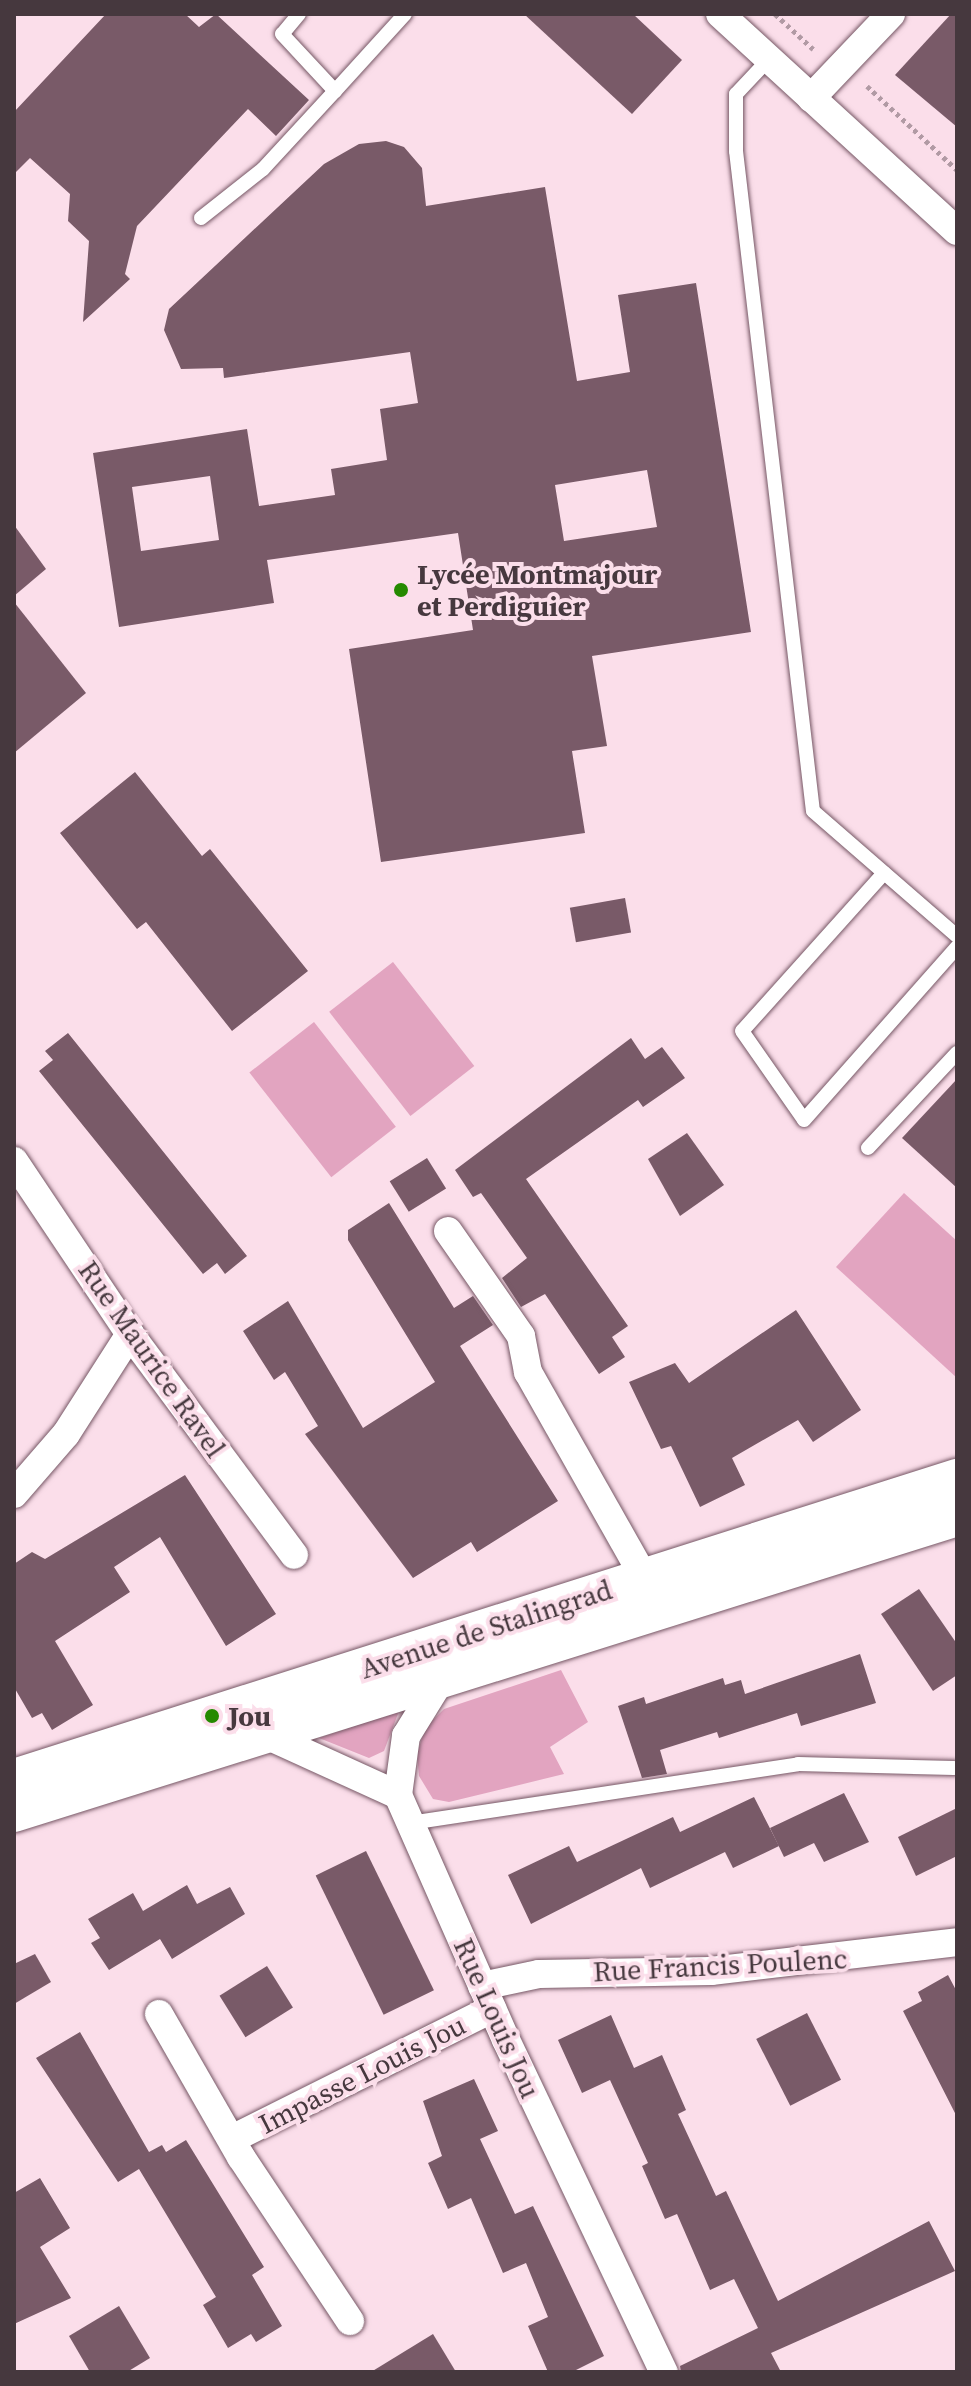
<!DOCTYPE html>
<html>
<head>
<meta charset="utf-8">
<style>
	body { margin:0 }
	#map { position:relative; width:971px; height:2386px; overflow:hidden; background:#fbdeea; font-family:"Source Serif 4",serif }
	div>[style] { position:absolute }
	.green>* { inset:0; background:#e2a4c0; transform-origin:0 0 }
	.building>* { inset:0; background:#795a68; transform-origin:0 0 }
	.path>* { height:5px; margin-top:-2.5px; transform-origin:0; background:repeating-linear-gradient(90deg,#b19aa4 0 4px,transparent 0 8px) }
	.roads { filter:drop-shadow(0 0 2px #765765) drop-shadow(0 0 2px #765765) }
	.lane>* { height:14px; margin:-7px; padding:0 7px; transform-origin:7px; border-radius:7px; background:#fff }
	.street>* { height:28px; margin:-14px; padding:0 14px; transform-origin:14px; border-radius:14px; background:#fff }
	.secondary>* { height:40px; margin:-20px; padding:0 20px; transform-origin:20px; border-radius:20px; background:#fff }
	.dots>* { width:22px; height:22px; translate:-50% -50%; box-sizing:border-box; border:4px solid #fbdeea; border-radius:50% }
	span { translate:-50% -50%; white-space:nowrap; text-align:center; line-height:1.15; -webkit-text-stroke:8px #fbdeea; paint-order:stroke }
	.poi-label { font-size:28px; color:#46383e; font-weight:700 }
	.left { translate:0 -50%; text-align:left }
	.street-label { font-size:28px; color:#46383e }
	.frame { position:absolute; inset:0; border:16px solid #46383e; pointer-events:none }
</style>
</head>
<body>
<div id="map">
	<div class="green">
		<i style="left:393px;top:962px;width:132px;height:81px;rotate:52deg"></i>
		<i style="left:314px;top:1022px;width:133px;height:82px;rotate:52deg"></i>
		<i style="clip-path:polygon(904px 1193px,957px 1241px,957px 1378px,836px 1267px)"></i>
		<i style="clip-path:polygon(561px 1670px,588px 1722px,550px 1747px,564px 1774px,449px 1802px,433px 1799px,419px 1776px,417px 1754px,425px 1728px,444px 1709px)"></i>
		<i style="clip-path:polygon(399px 1711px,384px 1751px,369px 1758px,319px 1738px)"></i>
	</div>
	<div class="building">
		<i style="clip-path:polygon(106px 14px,185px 14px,199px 27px,216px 14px,309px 100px,276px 136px,248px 109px,137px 226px,125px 274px,130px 279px,83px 322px,89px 241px,68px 221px,70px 194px,30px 158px,14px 174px,14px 112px)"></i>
		<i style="clip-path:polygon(524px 14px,633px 14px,682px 60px,632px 114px)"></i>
		<i style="clip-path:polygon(951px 14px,957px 14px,957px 127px,895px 75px)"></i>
		<i style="clip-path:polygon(evenodd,386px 141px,404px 147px,422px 168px,426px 206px,545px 187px,577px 381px,630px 372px,618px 295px,696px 283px,751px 632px,592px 656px,607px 746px,572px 751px,585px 833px,381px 862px,349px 649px,473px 630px,458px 533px,267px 560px,274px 603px,119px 627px,93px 453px,247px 429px,259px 506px,335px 495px,331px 469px,387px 460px,380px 409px,418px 403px,410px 352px,224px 378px,223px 368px,181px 369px,164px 330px,169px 309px,324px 164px,359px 144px,386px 141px,647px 470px,657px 527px,564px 541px,555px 485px,647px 470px,386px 141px,210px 476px,219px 540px,141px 551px,132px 487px,210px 476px)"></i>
		<i style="clip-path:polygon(14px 525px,46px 569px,14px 596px)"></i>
		<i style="clip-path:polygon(14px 602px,86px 693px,14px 753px)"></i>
		<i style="clip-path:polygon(135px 772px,202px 856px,210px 849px,308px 971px,232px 1031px,146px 922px,137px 929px,60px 833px)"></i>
		<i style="left:625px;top:898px;width:35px;height:56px;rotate:80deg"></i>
		<i style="clip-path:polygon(68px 1033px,247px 1256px,225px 1274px,217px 1263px,203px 1274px,39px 1071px,53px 1060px,45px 1051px)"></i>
		<i style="clip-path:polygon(631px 1038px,645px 1059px,662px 1047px,685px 1078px,643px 1107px,638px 1100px,526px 1179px,628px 1326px,612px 1337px,625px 1357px,599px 1374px,545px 1294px,521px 1307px,502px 1278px,527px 1258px,481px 1193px,473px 1197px,455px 1170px)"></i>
		<i style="clip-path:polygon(957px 1079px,957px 1188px,902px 1138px)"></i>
		<i style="clip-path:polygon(687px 1133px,724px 1185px,680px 1216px,648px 1159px)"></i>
		<i style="left:427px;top:1158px;width:36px;height:44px;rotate:58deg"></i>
		<i style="clip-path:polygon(389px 1203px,454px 1308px,473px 1296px,493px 1325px,460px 1346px,558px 1501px,477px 1552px,471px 1542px,413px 1578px,305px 1434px,318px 1426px,285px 1372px,274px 1380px,243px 1331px,288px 1301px,363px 1428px,435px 1382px,348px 1240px,348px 1230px)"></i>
		<i style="clip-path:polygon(796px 1310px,861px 1410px,813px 1442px,798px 1420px,732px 1458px,745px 1485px,700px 1507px,671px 1446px,661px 1449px,629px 1382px,675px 1363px,689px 1383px)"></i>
		<i style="clip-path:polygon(185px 1475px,276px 1614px,226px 1646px,160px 1537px,114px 1567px,130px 1592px,55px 1641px,93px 1705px,52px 1730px,42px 1713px,32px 1718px,14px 1687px,14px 1564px,32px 1552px,45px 1559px)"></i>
		<i style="clip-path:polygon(919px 1589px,957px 1644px,957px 1675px,933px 1691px,881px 1614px)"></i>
		<i style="clip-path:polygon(860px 1654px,876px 1703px,801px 1726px,797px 1713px,719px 1738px,717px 1732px,660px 1750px,667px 1774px,642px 1778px,618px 1706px,644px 1697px,646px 1704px,723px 1678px,725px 1685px,741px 1680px,745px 1694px)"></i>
		<i style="clip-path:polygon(844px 1793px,869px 1842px,824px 1862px,814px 1843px,784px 1857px,770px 1828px)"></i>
		<i style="clip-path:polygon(754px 1797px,779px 1846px,733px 1868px,725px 1852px,650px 1888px,641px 1868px,531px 1924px,508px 1875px,569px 1846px,577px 1862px,673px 1817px,680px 1832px)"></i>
		<i style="clip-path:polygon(957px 1808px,957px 1856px,916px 1876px,898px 1837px)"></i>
		<i style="left:366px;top:1851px;width:155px;height:56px;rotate:64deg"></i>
		<i style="clip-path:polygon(187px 1885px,197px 1904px,230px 1887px,245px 1914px,172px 1959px,160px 1939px,109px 1970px,91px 1943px,100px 1938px,88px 1919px,133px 1893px,143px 1911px)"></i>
		<i style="clip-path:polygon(35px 1954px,51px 1982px,14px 2004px,14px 1964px)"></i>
		<i style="left:267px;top:1966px;width:49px;height:56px;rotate:58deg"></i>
		<i style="clip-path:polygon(948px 1975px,957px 1992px,957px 2117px,903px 2011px,922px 2001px,918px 1992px)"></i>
		<i style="left:807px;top:2013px;width:75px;height:57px;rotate:63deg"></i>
		<i style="clip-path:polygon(611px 2015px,634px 2068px,662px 2055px,686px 2110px,678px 2114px,716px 2196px,726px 2191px,778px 2301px,929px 2221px,955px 2271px,771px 2353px,781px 2372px,681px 2372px,680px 2366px,758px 2328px,734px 2279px,710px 2290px,677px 2214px,665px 2219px,642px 2166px,648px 2163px,610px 2080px,582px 2093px,558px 2040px)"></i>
		<i style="clip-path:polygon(80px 2032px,149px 2152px,162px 2145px,166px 2152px,186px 2140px,264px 2267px,252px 2275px,282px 2326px,256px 2342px,251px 2334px,228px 2348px,203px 2305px,216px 2297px,139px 2169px,118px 2182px,36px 2058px)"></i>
		<i style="clip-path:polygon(474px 2079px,498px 2131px,480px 2139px,515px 2214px,533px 2206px,604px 2356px,572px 2372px,548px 2372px,528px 2326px,548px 2317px,526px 2263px,503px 2273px,471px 2198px,448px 2209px,428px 2163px,442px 2156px,423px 2101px)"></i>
		<i style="clip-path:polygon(40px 2178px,70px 2228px,40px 2247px,71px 2298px,14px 2324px,14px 2193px)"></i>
		<i style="clip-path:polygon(119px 2306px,150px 2358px,127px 2372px,90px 2372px,69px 2336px)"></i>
		<i style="clip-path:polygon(433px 2334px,456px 2372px,371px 2372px)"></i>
	</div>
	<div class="path">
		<i style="left:775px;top:14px;width:52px;rotate:42.6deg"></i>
		<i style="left:867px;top:86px;width:123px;rotate:43deg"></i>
	</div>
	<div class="roads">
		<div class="lane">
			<i style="left:299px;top:14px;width:26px;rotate:130deg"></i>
			<i style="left:282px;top:34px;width:78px;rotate:47.1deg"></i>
			<i style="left:335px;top:91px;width:104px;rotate:-47.7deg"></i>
			<i style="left:769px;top:59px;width:48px;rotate:133.3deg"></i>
			<i style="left:736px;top:94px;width:57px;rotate:90deg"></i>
			<i style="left:736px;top:151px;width:664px;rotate:83.35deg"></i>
			<i style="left:813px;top:811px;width:191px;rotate:41deg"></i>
			<i style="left:201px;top:218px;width:79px;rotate:-38.3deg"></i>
			<i style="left:263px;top:169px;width:106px;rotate:-47.3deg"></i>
			<i style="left:884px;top:873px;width:212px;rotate:131.9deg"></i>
			<i style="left:742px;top:1031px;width:108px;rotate:55.1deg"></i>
			<i style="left:804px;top:1120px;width:231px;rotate:-48.5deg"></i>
			<i style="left:868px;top:1148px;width:130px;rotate:-46.9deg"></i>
			<i style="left:410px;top:1823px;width:392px;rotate:-8.6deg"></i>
			<i style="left:798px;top:1764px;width:156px;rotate:1.5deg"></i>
		</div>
		<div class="street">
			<i style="left:720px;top:14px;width:321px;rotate:42.5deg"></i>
			<i style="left:811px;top:98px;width:116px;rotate:-46.4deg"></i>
			<i style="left:14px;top:1161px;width:208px;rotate:56.2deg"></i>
			<i style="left:130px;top:1334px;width:275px;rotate:53.4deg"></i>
			<i style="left:448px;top:1231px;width:128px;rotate:55.2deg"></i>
			<i style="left:521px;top:1336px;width:37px;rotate:79deg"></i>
			<i style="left:528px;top:1372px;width:238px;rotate:60.5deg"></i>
			<i style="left:14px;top:1494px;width:79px;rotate:-49.1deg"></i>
			<i style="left:66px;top:1434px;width:119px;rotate:-57.4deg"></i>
			<i style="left:264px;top:1734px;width:147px;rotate:24.5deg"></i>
			<i style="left:398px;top:1795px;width:268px;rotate:66.2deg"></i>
			<i style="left:506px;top:2040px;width:368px;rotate:64.6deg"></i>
			<i style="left:398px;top:1795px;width:60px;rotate:-82.3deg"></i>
			<i style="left:406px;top:1736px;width:68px;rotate:-58.2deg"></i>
			<i style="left:482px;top:1986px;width:58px;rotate:-11.9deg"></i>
			<i style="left:539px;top:1974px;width:172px;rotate:-1deg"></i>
			<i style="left:711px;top:1971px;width:248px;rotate:-6.7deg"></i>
			<i style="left:159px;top:2014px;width:165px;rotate:60.2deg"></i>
			<i style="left:241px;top:2157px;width:197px;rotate:56.4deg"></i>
			<i style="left:232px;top:2139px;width:291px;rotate:-26.6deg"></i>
		</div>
		<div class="secondary">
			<i style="left:14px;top:1779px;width:990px;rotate:-17.65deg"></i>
			<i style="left:14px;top:1812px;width:988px;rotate:-17.43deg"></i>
		</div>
	</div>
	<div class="dots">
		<i style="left:401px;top:590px;background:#258a00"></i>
		<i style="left:212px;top:1716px;background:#258a00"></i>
	</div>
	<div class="poi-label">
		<span class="left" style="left:417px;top:590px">Lycée Montmajour<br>et Perdiguier</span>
		<span class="left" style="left:228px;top:1716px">Jou</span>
	</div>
	<div class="street-label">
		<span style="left:152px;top:1359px;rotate:55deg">Rue Maurice Ravel</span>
		<span style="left:486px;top:1629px;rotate:-18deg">Avenue de Stalingrad</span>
		<span style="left:720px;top:1965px;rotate:-3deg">Rue Francis Poulenc</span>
		<span style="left:497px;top:2018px;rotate:66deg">Rue Louis Jou</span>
		<span style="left:362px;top:2074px;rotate:-27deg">Impasse Louis Jou</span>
	</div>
	<div class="frame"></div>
</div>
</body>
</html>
